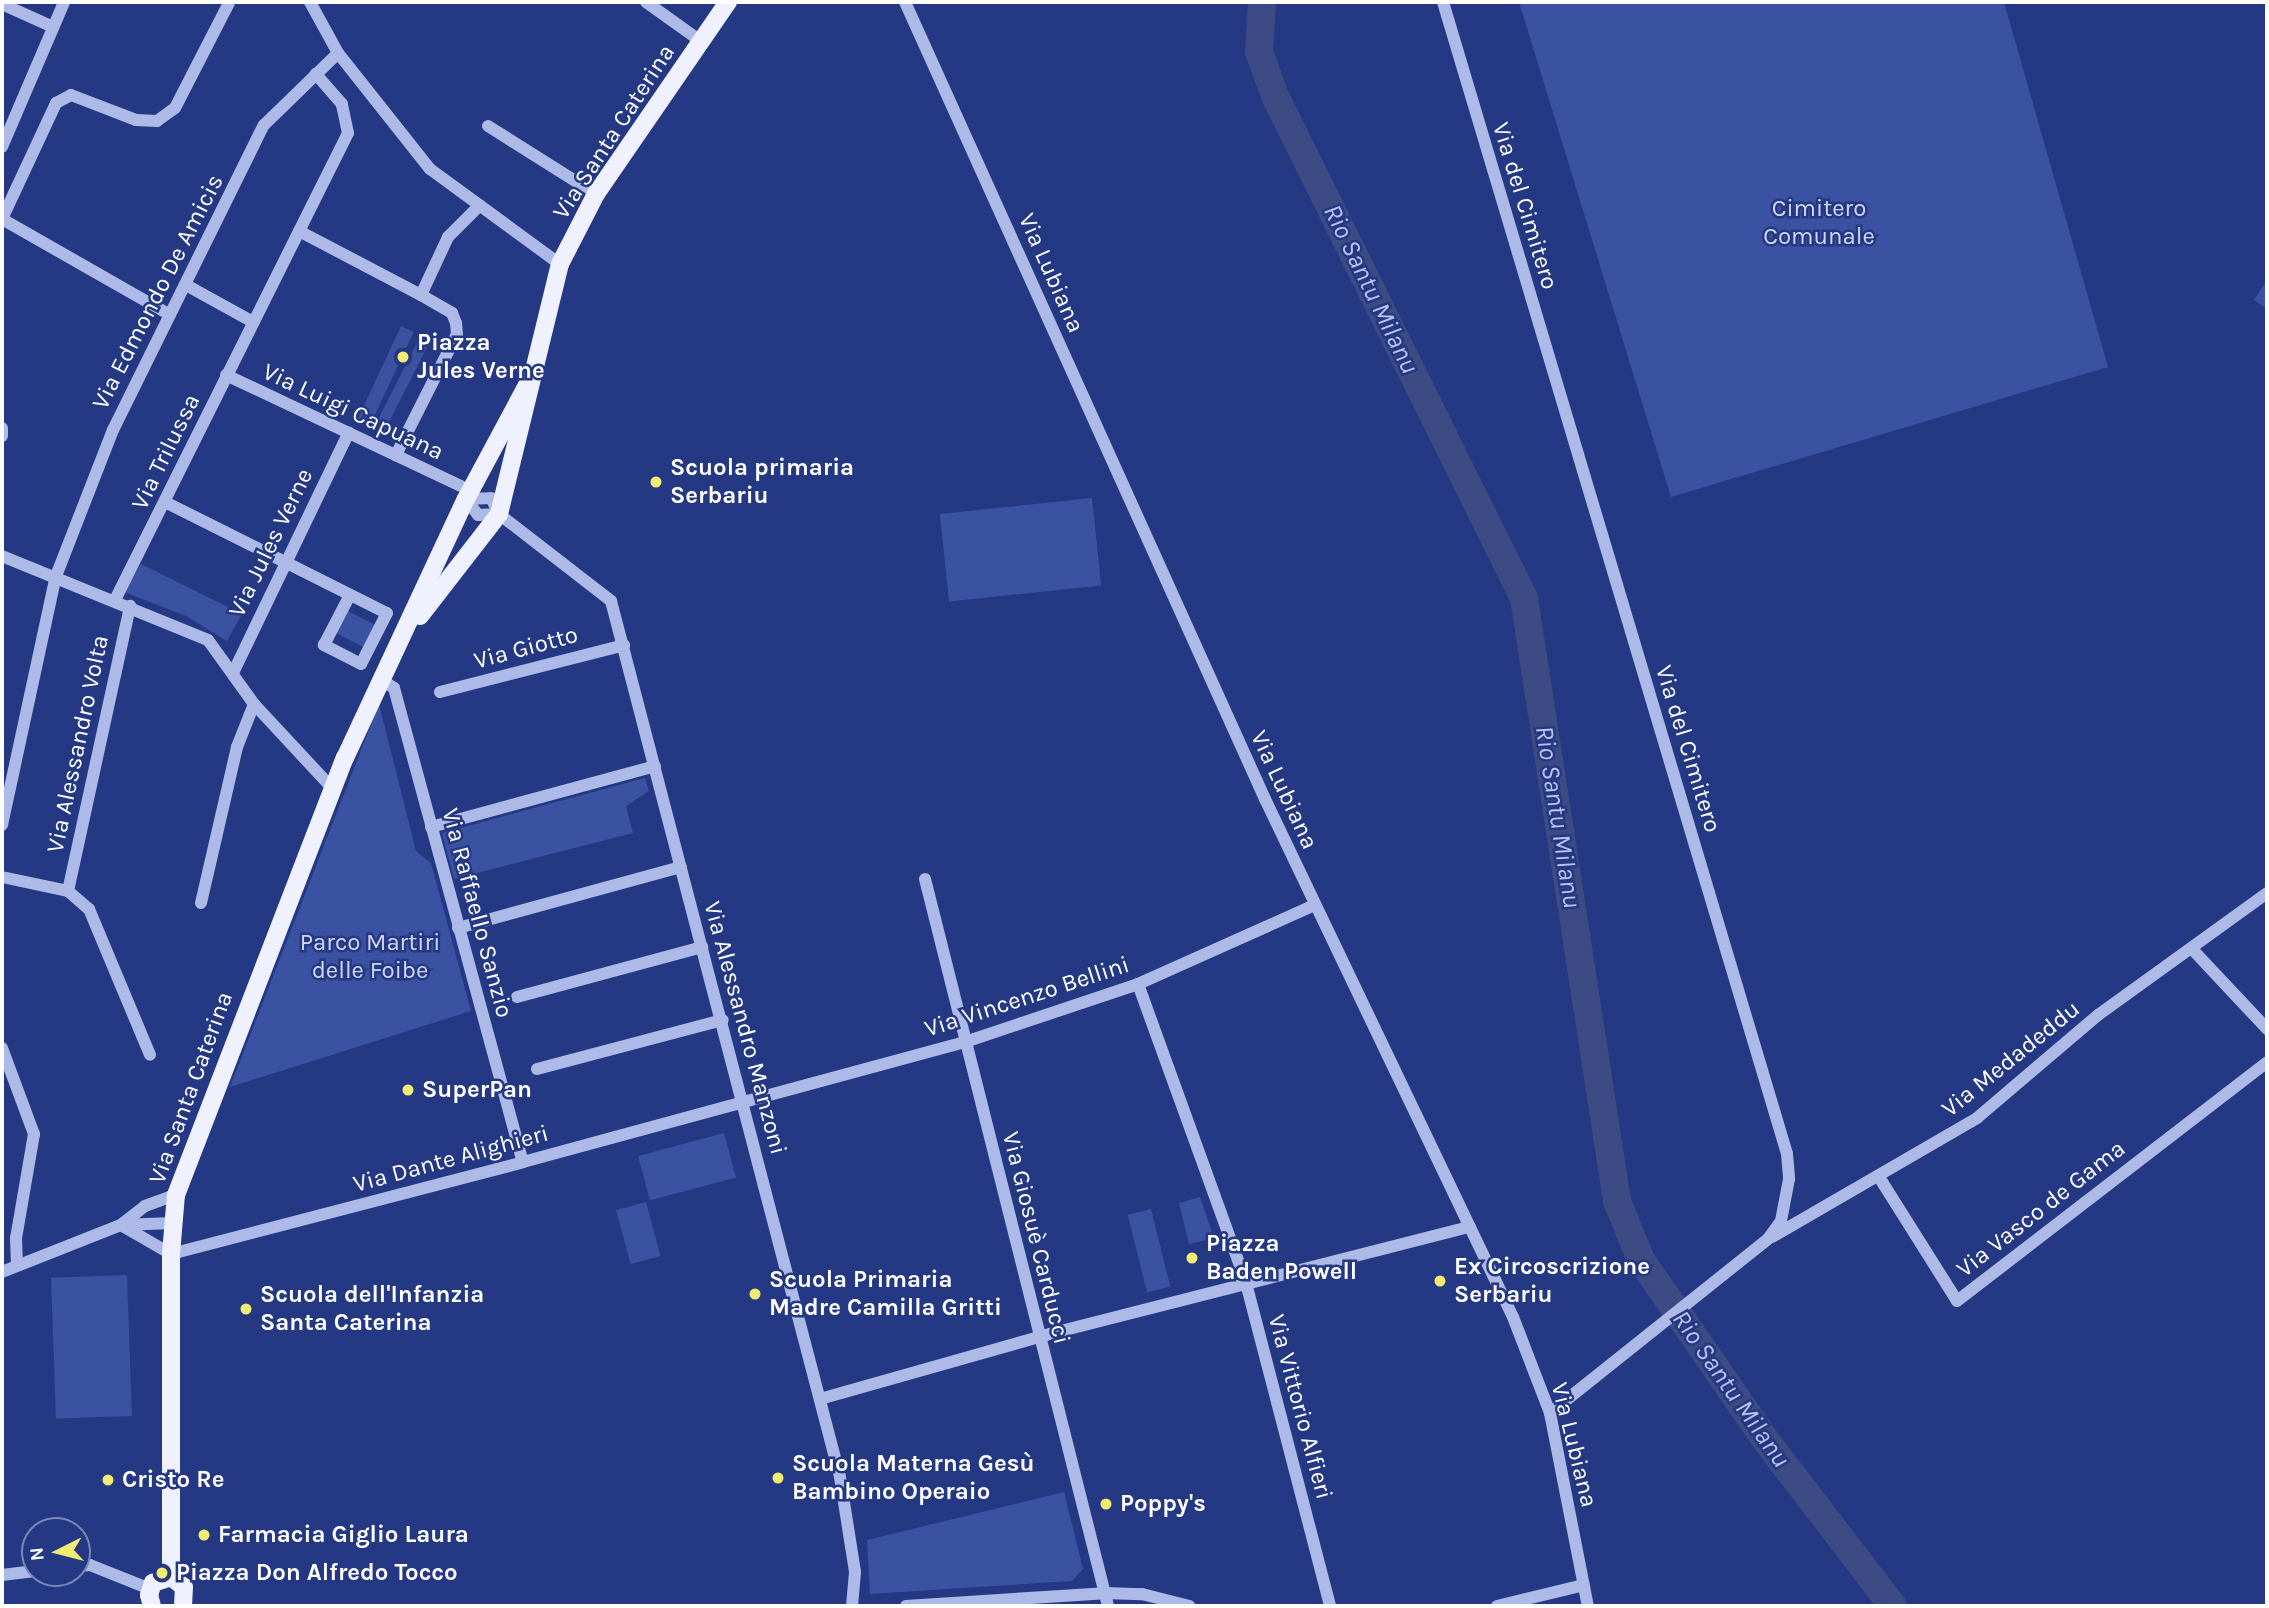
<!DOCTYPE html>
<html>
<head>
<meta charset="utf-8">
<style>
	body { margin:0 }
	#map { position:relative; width:2269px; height:1608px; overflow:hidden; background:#243883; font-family:Karla,sans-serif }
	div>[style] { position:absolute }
	.green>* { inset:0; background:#3b52a2; transform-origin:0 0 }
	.river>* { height:28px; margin:-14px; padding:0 14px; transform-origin:14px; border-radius:14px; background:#3c4b83 }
	.minor>* { height:12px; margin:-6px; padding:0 6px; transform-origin:6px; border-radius:6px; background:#adbae8 }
	.major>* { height:18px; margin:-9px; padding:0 9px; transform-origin:9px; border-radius:9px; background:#eff1fe }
	.dots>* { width:19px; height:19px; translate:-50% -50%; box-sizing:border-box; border:4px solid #243883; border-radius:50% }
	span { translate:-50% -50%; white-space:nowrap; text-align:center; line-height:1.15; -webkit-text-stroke:5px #243883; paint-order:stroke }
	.street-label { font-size:24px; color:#fff }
	.park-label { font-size:24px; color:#d1d9f6 }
	.poi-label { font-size:24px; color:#fff; font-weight:700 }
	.left { translate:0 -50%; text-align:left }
	.water-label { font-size:26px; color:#b8c5ef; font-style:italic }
	.frame { position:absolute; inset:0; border:4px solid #fff; pointer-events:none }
	.north { position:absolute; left:21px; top:1517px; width:70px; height:70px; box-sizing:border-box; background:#243883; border:2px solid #7c88b5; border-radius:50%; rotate:264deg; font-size:19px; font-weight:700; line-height:28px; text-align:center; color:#fff }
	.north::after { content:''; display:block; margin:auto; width:24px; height:32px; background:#f2eb71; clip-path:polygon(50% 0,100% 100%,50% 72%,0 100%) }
</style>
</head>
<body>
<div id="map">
	<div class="green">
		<i style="clip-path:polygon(1519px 2px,2004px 2px,2108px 367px,1671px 497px)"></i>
		<i style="clip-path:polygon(2267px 280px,2267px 309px,2254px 300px)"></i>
		<i style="left:401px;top:326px;width:14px;height:102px;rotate:25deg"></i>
		<i style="left:421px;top:335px;width:11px;height:102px;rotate:27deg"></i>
		<i style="left:1092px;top:498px;width:88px;height:153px;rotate:84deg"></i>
		<i style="clip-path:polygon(141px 564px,242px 614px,227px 641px,186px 616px,124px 592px)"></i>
		<i style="left:346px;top:610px;width:34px;height:25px;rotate:27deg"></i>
		<i style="clip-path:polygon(379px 704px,416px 851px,431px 863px,471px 1011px,230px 1087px)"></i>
		<i style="clip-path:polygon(645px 778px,649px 791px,626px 806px,633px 833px,454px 879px,442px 833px)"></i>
		<i style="left:724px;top:1133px;width:46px;height:89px;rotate:75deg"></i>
		<i style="clip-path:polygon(1200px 1197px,1214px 1238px,1189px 1244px,1179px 1203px)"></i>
		<i style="left:646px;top:1202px;width:56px;height:31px;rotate:75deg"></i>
		<i style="left:1151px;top:1209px;width:80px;height:24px;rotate:76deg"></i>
		<i style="left:127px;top:1275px;width:141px;height:76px;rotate:88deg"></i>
		<i style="clip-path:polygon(1064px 1492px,1083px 1569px,1072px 1581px,870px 1594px,867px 1540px)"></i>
	</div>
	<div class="river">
		<i style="left:1262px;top:2px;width:50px;rotate:93.4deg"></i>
		<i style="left:1259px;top:52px;width:47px;rotate:70deg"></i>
		<i style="left:1275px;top:96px;width:560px;rotate:63.62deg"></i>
		<i style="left:1524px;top:598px;width:610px;rotate:81.23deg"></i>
		<i style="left:1617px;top:1201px;width:64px;rotate:67.9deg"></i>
		<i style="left:1641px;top:1260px;width:221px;rotate:55.3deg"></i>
		<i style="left:1767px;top:1442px;width:207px;rotate:52.5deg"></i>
	</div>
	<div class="minor">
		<i style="left:310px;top:2px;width:58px;rotate:61.2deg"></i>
		<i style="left:338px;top:53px;width:148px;rotate:51.6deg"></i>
		<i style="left:430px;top:169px;width:161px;rotate:36.2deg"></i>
		<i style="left:646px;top:2px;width:69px;rotate:35.5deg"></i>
		<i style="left:905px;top:2px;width:875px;rotate:65.69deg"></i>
		<i style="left:1265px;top:799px;width:574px;rotate:64.42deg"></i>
		<i style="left:1513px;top:1317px;width:103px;rotate:68.9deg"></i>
		<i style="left:1550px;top:1413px;width:197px;rotate:78.9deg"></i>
		<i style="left:1443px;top:2px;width:1202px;rotate:73.37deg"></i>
		<i style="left:1787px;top:1154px;width:25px;rotate:85deg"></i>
		<i style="left:1789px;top:1179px;width:43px;rotate:100.8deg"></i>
		<i style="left:1781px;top:1221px;width:22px;rotate:126deg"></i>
		<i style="left:1768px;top:1239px;width:279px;rotate:141.4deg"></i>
		<i style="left:2px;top:4px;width:56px;rotate:24.3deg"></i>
		<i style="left:488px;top:126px;width:128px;rotate:32.2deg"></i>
		<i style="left:2px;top:147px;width:158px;rotate:-66.8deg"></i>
		<i style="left:2px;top:219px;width:128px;rotate:-65deg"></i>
		<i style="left:56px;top:103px;width:17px;rotate:-28deg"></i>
		<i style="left:71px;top:95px;width:70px;rotate:21deg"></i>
		<i style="left:136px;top:120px;width:21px;rotate:3deg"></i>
		<i style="left:157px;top:121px;width:22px;rotate:-36deg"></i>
		<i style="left:175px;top:108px;width:118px;rotate:-62.8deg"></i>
		<i style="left:2px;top:219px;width:193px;rotate:29.7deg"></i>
		<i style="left:299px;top:231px;width:138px;rotate:27.7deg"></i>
		<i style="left:421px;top:295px;width:36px;rotate:30deg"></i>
		<i style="left:452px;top:313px;width:11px;rotate:68deg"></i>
		<i style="left:456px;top:323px;width:11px;rotate:85deg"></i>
		<i style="left:457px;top:334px;width:136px;rotate:116.8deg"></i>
		<i style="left:186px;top:285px;width:77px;rotate:28.9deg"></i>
		<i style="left:421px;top:295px;width:64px;rotate:-65deg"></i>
		<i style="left:448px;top:237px;width:45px;rotate:-45deg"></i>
		<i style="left:226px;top:375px;width:260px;rotate:25.3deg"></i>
		<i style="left:2px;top:428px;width:8px;rotate:90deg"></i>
		<i style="left:466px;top:499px;width:25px;rotate:-2deg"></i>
		<i style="left:491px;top:498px;width:18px;rotate:63deg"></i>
		<i style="left:499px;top:514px;width:142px;rotate:37.8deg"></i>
		<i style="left:611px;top:601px;width:905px;rotate:75.35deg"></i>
		<i style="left:840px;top:1477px;width:96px;rotate:81deg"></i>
		<i style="left:855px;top:1572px;width:34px;rotate:95deg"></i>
		<i style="left:466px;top:499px;width:20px;rotate:53deg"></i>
		<i style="left:478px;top:515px;width:21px;rotate:-3deg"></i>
		<i style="left:165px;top:502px;width:248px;rotate:26.6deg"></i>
		<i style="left:387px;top:613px;width:57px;rotate:117deg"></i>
		<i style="left:361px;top:664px;width:42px;rotate:-152.8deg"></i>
		<i style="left:324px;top:645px;width:56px;rotate:-62.5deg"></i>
		<i style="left:2px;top:556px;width:222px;rotate:22.2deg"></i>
		<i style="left:208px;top:640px;width:79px;rotate:54.3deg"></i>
		<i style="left:254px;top:704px;width:116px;rotate:47.1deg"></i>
		<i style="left:115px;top:600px;width:522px;rotate:-63.48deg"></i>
		<i style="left:348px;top:133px;width:30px;rotate:-102deg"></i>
		<i style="left:342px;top:104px;width:40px;rotate:-131deg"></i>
		<i style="left:233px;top:673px;width:267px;rotate:-64.3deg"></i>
		<i style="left:383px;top:681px;width:13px;rotate:32deg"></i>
		<i style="left:394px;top:688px;width:491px;rotate:74.8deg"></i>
		<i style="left:440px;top:692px;width:190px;rotate:-14.3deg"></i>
		<i style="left:2px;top:825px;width:255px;rotate:-77.8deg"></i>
		<i style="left:56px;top:576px;width:157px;rotate:-68.7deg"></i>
		<i style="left:113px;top:430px;width:340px;rotate:-63.7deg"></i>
		<i style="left:264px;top:125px;width:103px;rotate:-44.2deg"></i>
		<i style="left:431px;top:827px;width:232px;rotate:-15.2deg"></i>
		<i style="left:2px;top:877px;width:67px;rotate:12deg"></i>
		<i style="left:68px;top:891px;width:28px;rotate:41deg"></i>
		<i style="left:89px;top:909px;width:158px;rotate:67.3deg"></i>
		<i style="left:925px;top:879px;width:750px;rotate:75.87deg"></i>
		<i style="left:68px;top:891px;width:292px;rotate:-77.7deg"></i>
		<i style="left:201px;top:903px;width:160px;rotate:-77deg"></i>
		<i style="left:237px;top:747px;width:46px;rotate:-68.4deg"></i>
		<i style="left:458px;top:928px;width:231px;rotate:-15.3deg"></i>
		<i style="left:2192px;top:949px;width:110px;rotate:46.8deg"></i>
		<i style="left:1138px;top:984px;width:318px;rotate:70.1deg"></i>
		<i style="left:1246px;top:1283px;width:334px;rotate:75.4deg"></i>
		<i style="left:517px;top:997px;width:192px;rotate:-15.1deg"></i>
		<i style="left:2px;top:1048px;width:92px;rotate:69.6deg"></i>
		<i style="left:34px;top:1134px;width:106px;rotate:99.8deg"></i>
		<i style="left:16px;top:1238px;width:27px;rotate:88deg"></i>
		<i style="left:537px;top:1069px;width:192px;rotate:-14.8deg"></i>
		<i style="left:1879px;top:1177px;width:146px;rotate:57.8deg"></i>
		<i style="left:1957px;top:1301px;width:391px;rotate:-37.6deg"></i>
		<i style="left:122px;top:1224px;width:29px;rotate:-38deg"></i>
		<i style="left:145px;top:1206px;width:33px;rotate:-20deg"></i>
		<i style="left:121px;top:1225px;width:58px;rotate:30.1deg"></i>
		<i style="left:171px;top:1254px;width:364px;rotate:-14.6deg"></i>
		<i style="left:523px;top:1162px;width:458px;rotate:-15.2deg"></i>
		<i style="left:965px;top:1042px;width:182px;rotate:-18.5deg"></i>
		<i style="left:1138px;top:984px;width:194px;rotate:-24.1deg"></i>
		<i style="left:1772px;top:1237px;width:237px;rotate:-30.1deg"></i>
		<i style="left:1977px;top:1118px;width:159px;rotate:-40.4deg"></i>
		<i style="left:2098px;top:1015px;width:208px;rotate:-35.8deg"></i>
		<i style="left:2px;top:1272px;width:128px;rotate:-21.6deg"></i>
		<i style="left:121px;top:1225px;width:51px;rotate:-2.2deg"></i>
		<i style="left:820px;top:1399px;width:246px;rotate:-15.8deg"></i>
		<i style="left:1057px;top:1332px;width:426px;rotate:-14.3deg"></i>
		<i style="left:77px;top:1566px;width:13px;rotate:-4deg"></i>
		<i style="left:90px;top:1565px;width:65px;rotate:21.8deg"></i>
		<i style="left:2px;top:1575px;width:33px;rotate:-7deg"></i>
		<i style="left:906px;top:1606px;width:199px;rotate:-3.7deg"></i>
		<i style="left:1105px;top:1593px;width:37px;rotate:2deg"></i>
		<i style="left:1142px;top:1594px;width:49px;rotate:14.3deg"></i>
		<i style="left:1497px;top:1606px;width:89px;rotate:-13.6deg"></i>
	</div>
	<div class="major">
		<i style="left:420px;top:616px;width:129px;rotate:-52.2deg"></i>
		<i style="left:499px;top:514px;width:257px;rotate:-76.3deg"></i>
		<i style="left:560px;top:264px;width:79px;rotate:-62.8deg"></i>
		<i style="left:596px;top:194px;width:233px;rotate:-55.5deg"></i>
		<i style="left:171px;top:1577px;width:323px;rotate:-90deg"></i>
		<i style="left:171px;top:1254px;width:59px;rotate:-85.2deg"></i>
		<i style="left:176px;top:1195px;width:469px;rotate:-68.9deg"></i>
		<i style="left:345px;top:758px;width:286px;rotate:-65deg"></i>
		<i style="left:466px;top:499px;width:140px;rotate:-61.8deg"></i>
		<i style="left:152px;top:1606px;width:11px;rotate:-105deg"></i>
		<i style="left:149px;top:1595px;width:13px;rotate:-72deg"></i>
		<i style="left:153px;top:1583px;width:19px;rotate:-18deg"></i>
		<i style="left:171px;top:1577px;width:16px;rotate:38deg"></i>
		<i style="left:184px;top:1587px;width:19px;rotate:93deg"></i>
	</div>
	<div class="dots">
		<i style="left:403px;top:357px;background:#f2eb71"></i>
		<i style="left:656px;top:482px;background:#f2eb71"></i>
		<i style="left:408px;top:1090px;background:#f2eb71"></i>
		<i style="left:1192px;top:1258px;background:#f2eb71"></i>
		<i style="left:1440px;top:1281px;background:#f2eb71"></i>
		<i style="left:755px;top:1294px;background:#f2eb71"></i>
		<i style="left:246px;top:1309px;background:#f2eb71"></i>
		<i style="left:778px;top:1478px;background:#f2eb71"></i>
		<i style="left:108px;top:1480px;background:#f2eb71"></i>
		<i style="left:1106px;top:1504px;background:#f2eb71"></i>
		<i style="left:204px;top:1535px;background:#f2eb71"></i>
		<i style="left:162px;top:1573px;background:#f2eb71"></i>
	</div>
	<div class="street-label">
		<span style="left:614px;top:132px;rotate:-57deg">Via Santa Caterina</span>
		<span style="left:1525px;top:206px;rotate:73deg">Via del Cimitero</span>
		<span style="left:1051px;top:273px;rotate:66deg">Via Lubiana</span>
		<span style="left:158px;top:292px;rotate:-63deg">Via Edmondo De Amicis</span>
		<span style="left:353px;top:412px;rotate:25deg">Via Luigi Capuana</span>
		<span style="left:166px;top:452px;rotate:-64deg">Via Trilussa</span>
		<span style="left:271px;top:543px;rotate:-64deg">Via Jules Verne</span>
		<span style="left:526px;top:648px;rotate:-15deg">Via Giotto</span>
		<span style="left:78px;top:744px;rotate:-78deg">Via Alessandro Volta</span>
		<span style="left:1688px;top:749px;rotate:73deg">Via del Cimitero</span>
		<span style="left:1284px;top:790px;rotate:65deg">Via Lubiana</span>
		<span style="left:477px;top:913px;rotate:75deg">Via Raffaello Sanzio</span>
		<span style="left:1027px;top:997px;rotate:-18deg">Via Vincenzo Bellini</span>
		<span style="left:745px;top:1028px;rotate:75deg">Via Alessandro Manzoni</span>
		<span style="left:2011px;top:1059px;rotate:-39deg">Via Medadeddu</span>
		<span style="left:191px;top:1088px;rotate:-70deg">Via Santa Caterina</span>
		<span style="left:451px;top:1159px;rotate:-15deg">Via Dante Alighieri</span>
		<span style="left:2041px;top:1209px;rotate:-38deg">Via Vasco de Gama</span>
		<span style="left:1036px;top:1238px;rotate:76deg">Via Giosuè Carducci</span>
		<span style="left:1300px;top:1407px;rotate:75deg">Via Vittorio Alfieri</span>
		<span style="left:1574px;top:1445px;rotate:76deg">Via Lubiana</span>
	</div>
	<div class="park-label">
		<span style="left:1819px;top:223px">Cimitero<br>Comunale</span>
		<span style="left:370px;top:957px">Parco Martiri<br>delle Foibe</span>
	</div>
	<div class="poi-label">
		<span class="left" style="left:417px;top:357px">Piazza<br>Jules Verne</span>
		<span class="left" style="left:670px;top:482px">Scuola primaria<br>Serbariu</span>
		<span class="left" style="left:422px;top:1090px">SuperPan</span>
		<span class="left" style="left:1206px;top:1258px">Piazza<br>Baden Powell</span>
		<span class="left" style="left:1454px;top:1281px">Ex Circoscrizione<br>Serbariu</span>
		<span class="left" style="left:769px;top:1294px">Scuola Primaria<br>Madre Camilla Gritti</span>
		<span class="left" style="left:260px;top:1309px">Scuola dell'Infanzia<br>Santa Caterina</span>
		<span class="left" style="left:792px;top:1478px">Scuola Materna Gesù<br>Bambino Operaio</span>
		<span class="left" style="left:122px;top:1480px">Cristo Re</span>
		<span class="left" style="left:1120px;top:1504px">Poppy's</span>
		<span class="left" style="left:218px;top:1535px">Farmacia Giglio Laura</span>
		<span class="left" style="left:176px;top:1573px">Piazza Don Alfredo Tocco</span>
	</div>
	<div class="water-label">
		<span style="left:1371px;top:289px;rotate:64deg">Rio Santu Milanu</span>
		<span style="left:1558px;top:817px;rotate:81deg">Rio Santu Milanu</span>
		<span style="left:1731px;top:1389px;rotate:55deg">Rio Santu Milanu</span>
	</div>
	<div class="frame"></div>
	<div class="north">N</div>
</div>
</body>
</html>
